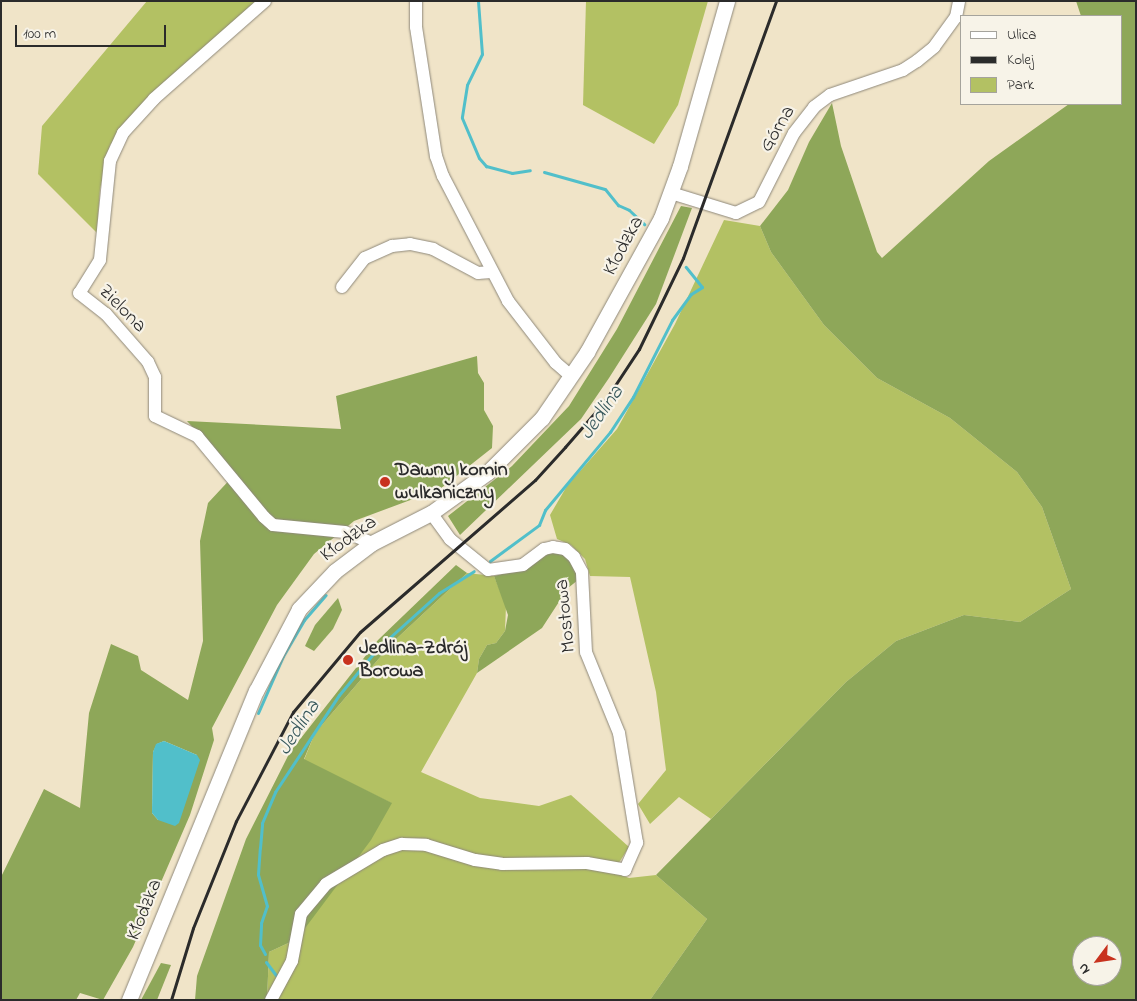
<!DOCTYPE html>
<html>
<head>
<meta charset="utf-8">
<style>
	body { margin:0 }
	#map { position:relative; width:1137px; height:1001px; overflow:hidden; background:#f0e4c8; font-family:"Indie Flower",sans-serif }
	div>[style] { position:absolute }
	.green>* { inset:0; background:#b3c163 }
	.forest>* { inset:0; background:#8ea759 }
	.water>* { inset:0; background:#51bfca }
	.stream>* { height:3px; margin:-1.5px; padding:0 1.5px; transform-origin:1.5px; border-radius:1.5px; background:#51bfca }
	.roads { filter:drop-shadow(0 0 1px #8e887a) drop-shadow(0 0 1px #8e887a) }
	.minor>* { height:12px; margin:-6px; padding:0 6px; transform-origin:6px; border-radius:6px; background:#fff }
	.major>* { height:15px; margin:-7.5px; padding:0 7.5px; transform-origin:7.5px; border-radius:7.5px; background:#fff }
	.rail>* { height:3px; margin:-1.5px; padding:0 1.5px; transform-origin:1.5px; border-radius:1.5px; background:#2b2b2b }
	.dots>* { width:14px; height:14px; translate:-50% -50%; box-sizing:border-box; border:2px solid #f7f3e8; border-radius:50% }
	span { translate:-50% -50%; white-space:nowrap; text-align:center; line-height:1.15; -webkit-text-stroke:4.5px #f7f3e8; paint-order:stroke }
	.street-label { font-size:20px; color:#2b2b2b }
	.poi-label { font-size:20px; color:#2b2b2b; font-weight:700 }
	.left { translate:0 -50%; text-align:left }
	.water-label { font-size:21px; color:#36575b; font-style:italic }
	.frame { position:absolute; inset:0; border:2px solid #2b2b2b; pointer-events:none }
	.legend { position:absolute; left:960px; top:15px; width:162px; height:90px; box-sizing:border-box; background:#f7f3e8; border:1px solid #a5a39c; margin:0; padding:6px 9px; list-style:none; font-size:15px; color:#2b2b2b }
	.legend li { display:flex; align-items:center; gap:10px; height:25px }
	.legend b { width:25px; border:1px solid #a5a39c }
	.north { position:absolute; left:1072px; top:936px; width:50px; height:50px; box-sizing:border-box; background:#f7f3e8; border:1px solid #a5a39c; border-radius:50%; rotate:239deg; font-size:14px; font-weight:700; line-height:20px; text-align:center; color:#2b2b2b }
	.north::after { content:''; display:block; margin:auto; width:18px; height:22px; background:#c8321e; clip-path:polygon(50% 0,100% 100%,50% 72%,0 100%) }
	.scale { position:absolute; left:15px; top:25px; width:151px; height:22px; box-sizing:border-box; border:2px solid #2b2b2b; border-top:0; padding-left:6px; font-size:15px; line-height:18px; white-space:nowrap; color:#2b2b2b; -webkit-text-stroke:4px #f7f3e8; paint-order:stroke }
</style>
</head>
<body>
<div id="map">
	<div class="green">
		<i style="clip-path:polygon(147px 1px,256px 1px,145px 101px,110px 145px,100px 189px,97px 233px,38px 174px,42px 126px)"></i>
		<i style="clip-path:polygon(586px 1px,708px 1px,678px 105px,654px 144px,583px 105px)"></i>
		<i style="clip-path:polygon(724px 220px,760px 226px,771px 252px,824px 325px,877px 378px,950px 418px,1017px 472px,1042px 507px,1071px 589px,1020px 622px,964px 615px,896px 641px,846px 682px,711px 819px,679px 797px,650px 824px,638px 804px,666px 770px,656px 692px,630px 577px,590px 576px,585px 559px,571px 545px,557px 539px,550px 515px,567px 486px,617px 429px,675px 324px)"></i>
		<i style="clip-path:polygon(467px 573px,494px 576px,506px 606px,505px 631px,496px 643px,487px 645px,479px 659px,477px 673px,421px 772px,480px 798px,539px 806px,571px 795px,629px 847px,613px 872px,629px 878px,656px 875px,707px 919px,650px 1000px,267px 1000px,269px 952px,297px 939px,391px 803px,304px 760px,315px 733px,394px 641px)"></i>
	</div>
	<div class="forest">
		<i style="clip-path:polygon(evenodd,1076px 1px,1136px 1px,1136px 1000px,650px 1000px,707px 919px,656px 875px,846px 682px,896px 641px,964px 615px,1020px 622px,1071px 589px,1042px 507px,1017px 472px,950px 418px,877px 378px,824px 325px,771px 252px,760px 226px,788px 190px,809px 142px,832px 103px,841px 146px,877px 252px,882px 258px,989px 161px,1069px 104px,1121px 104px,1121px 16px,1081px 16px,1076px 1px,1082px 946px,1112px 946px,1112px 976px,1082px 976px,1082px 946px)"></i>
		<i style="clip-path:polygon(681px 206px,692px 208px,656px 304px,609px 378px,581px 419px,460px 535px,448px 516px,512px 466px,569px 406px,617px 329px)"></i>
		<i style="clip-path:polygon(evenodd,477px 356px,478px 373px,484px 383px,484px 410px,493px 426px,492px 448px,440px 489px,354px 521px,314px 554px,277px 605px,212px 728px,214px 740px,190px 815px,133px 947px,103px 1000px,80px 993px,76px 1000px,1px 1000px,1px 877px,44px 789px,80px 808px,89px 713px,111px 644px,138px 656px,141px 670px,188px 700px,203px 641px,200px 541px,208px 503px,235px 474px,187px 421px,341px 429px,336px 396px,477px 356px,164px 741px,197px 755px,158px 820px,152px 813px,153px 752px,157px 744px,164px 741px)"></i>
		<i style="clip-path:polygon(552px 551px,574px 557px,578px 580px,568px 588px,542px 628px,477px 673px,479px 659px,487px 645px,496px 643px,505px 631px,508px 615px,494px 576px,528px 568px)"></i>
		<i style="clip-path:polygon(456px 565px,467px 573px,394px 641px,315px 733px,304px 759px,392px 803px,371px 840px,297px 939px,269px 952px,267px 1000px,195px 1000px,197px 976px,246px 839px,290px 752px,378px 640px)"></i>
		<i style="clip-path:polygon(338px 598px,342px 610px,333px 629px,314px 651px,305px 646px,315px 625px)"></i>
		<i style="clip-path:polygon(161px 963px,171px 965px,157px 1000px,141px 1000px)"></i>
	</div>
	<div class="water">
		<i style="clip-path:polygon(164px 741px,197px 755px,200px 760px,179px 823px,175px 826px,158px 820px,152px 813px,153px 752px,156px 744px)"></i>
	</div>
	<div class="stream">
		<i style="left:478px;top:1px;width:53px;rotate:85.7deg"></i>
		<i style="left:482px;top:54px;width:34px;rotate:116deg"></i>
		<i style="left:467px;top:85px;width:33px;rotate:99deg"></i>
		<i style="left:462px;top:118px;width:43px;rotate:67deg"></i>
		<i style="left:479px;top:158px;width:11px;rotate:49deg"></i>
		<i style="left:486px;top:166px;width:27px;rotate:15deg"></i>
		<i style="left:512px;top:173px;width:18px;rotate:-9deg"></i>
		<i style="left:544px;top:172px;width:63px;rotate:15.6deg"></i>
		<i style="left:605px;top:189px;width:21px;rotate:51deg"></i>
		<i style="left:618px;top:205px;width:12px;rotate:24deg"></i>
		<i style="left:629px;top:210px;width:21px;rotate:43deg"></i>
		<i style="left:490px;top:561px;width:61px;rotate:-36.3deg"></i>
		<i style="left:539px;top:525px;width:16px;rotate:-68deg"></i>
		<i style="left:545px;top:510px;width:102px;rotate:-50.2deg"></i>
		<i style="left:610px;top:432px;width:42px;rotate:-56.7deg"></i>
		<i style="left:633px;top:397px;width:86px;rotate:-63.1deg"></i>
		<i style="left:672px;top:320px;width:32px;rotate:-54deg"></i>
		<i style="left:691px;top:294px;width:13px;rotate:-32deg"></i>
		<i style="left:702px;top:287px;width:26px;rotate:-129deg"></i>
		<i style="left:258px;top:713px;width:62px;rotate:-66.3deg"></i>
		<i style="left:283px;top:656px;width:42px;rotate:-59.7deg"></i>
		<i style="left:304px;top:620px;width:33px;rotate:-49deg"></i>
		<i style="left:265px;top:954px;width:10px;rotate:-119deg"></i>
		<i style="left:260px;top:945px;width:22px;rotate:-87deg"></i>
		<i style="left:261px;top:923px;width:18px;rotate:-71deg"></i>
		<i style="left:267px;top:906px;width:33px;rotate:-106deg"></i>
		<i style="left:258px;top:874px;width:26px;rotate:-86deg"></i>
		<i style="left:260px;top:848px;width:25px;rotate:-85deg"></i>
		<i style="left:262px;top:823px;width:34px;rotate:-67deg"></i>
		<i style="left:275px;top:792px;width:116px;rotate:-56.6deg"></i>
		<i style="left:339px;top:695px;width:61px;rotate:-50.3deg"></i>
		<i style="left:378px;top:648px;width:82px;rotate:-42deg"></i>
		<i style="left:439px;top:593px;width:41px;rotate:-32.2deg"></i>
		<i style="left:266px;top:962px;width:20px;rotate:53deg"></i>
	</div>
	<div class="roads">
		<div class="minor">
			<i style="left:265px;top:1px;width:148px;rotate:138.6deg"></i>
			<i style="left:154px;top:99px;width:46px;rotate:132.4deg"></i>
			<i style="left:123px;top:133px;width:31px;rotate:115deg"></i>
			<i style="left:110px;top:161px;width:100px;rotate:95.8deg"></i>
			<i style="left:100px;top:260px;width:39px;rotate:122deg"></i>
			<i style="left:79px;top:293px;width:34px;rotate:38deg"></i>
			<i style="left:106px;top:314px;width:64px;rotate:48.8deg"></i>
			<i style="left:148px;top:362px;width:17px;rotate:65deg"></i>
			<i style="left:155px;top:377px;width:39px;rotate:90deg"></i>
			<i style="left:155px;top:416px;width:47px;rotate:25.5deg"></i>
			<i style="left:197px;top:436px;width:105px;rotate:50.4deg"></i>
			<i style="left:264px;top:517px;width:12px;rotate:42deg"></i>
			<i style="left:273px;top:525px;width:72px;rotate:5.6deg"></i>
			<i style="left:345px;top:532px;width:29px;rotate:22deg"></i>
			<i style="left:416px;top:1px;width:26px;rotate:90deg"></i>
			<i style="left:416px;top:27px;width:131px;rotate:81.2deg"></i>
			<i style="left:436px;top:156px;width:21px;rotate:71deg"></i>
			<i style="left:443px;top:176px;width:141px;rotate:62.5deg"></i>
			<i style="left:508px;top:301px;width:78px;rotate:52.3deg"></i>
			<i style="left:556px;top:363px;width:20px;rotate:41deg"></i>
			<i style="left:671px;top:193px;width:68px;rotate:17.1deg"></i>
			<i style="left:736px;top:213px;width:25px;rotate:-26deg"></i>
			<i style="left:759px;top:202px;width:77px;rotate:-63.1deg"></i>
			<i style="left:794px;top:133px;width:33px;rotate:-52deg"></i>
			<i style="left:814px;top:107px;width:20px;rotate:-37deg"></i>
			<i style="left:830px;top:95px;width:77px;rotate:-18.9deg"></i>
			<i style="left:903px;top:70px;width:17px;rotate:-33deg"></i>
			<i style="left:917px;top:61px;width:22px;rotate:-39deg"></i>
			<i style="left:934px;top:47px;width:37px;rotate:-54deg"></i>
			<i style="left:956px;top:17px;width:16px;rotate:-79deg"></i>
			<i style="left:342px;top:287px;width:37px;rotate:-52deg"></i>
			<i style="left:365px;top:258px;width:30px;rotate:-24deg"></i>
			<i style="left:392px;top:246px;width:18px;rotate:-6deg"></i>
			<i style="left:410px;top:244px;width:24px;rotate:12deg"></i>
			<i style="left:433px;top:249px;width:51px;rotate:28.1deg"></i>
			<i style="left:478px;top:273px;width:13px;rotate:-4deg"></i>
			<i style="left:271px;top:1000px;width:44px;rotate:-61.7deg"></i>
			<i style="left:292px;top:961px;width:48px;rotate:-79.2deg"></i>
			<i style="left:301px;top:914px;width:39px;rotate:-50deg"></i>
			<i style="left:326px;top:884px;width:66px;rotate:-30.8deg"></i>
			<i style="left:383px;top:850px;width:20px;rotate:-18deg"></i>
			<i style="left:402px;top:844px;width:24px;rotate:2deg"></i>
			<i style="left:426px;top:845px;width:51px;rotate:17deg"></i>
			<i style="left:475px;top:860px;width:27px;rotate:8deg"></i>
			<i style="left:502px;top:864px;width:85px;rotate:-0.7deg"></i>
			<i style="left:587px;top:863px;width:39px;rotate:10deg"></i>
			<i style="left:625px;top:870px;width:30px;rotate:-66deg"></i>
			<i style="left:637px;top:843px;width:111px;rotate:-99.3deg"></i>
			<i style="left:619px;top:733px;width:87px;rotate:-112.2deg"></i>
			<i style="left:586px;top:652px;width:80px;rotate:-92.9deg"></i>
			<i style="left:582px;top:572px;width:17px;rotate:-118deg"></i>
			<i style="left:574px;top:557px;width:12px;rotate:-138deg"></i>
			<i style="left:565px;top:549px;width:12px;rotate:-171deg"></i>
			<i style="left:553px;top:547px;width:9px;rotate:167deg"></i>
			<i style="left:544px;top:549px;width:26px;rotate:143deg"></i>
			<i style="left:523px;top:565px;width:35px;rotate:172deg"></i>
			<i style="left:488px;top:570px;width:49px;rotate:-140.8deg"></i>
			<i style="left:450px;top:539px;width:32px;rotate:-126deg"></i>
		</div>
		<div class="major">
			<i style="left:129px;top:1000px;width:334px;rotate:-67.7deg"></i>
			<i style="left:256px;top:691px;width:93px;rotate:-62.3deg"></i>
			<i style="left:299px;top:609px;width:52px;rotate:-46.5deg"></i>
			<i style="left:335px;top:571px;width:46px;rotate:-37.1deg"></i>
			<i style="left:372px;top:543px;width:66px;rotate:-27deg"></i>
			<i style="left:431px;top:513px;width:70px;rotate:-35.7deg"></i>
			<i style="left:488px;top:472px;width:76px;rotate:-45deg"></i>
			<i style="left:542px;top:418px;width:80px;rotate:-55.7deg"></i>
			<i style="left:587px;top:352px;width:153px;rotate:-61.1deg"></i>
			<i style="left:661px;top:218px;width:55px;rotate:-69.9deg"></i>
			<i style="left:680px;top:166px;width:172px;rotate:-74.1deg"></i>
		</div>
	</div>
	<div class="rail">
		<i style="left:171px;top:1000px;width:75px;rotate:-73deg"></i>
		<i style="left:193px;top:928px;width:115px;rotate:-68.1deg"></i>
		<i style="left:236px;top:821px;width:123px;rotate:-62.4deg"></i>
		<i style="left:293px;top:712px;width:104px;rotate:-50.1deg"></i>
		<i style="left:360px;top:632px;width:232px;rotate:-41deg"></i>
		<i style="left:535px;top:480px;width:45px;rotate:-47.7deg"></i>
		<i style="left:565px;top:447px;width:60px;rotate:-49.1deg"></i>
		<i style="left:604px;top:402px;width:64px;rotate:-56.6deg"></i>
		<i style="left:639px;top:349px;width:101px;rotate:-64.2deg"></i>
		<i style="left:683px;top:258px;width:273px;rotate:-70.1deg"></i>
	</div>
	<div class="dots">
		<i style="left:385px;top:482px;background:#c8321e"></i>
		<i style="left:348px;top:660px;background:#c8321e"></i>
	</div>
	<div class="street-label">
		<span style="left:778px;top:129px;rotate:-59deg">Górna</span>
		<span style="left:624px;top:246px;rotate:-62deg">Kłodzka</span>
		<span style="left:122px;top:309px;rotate:45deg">Zielona</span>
		<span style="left:349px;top:539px;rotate:-36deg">Kłodzka</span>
		<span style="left:566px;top:616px;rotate:-96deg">Mostowa</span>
		<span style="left:145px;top:910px;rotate:-68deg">Kłodzka</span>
	</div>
	<div class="poi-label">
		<span class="left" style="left:395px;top:482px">Dawny komin<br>wulkaniczny</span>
		<span class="left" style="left:359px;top:660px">Jedlina-Zdrój<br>Borowa</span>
	</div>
	<div class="water-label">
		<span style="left:602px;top:413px;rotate:-55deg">Jedlina</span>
		<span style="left:299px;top:728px;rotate:-57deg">Jedlina</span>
	</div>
	<div class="frame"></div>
	<ul class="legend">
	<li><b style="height:6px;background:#fff"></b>Ulica</li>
	<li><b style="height:6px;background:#2b2b2b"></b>Kolej</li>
	<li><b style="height:14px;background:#b3c163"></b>Park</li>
	</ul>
	<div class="north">N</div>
	<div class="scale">100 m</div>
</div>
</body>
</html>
